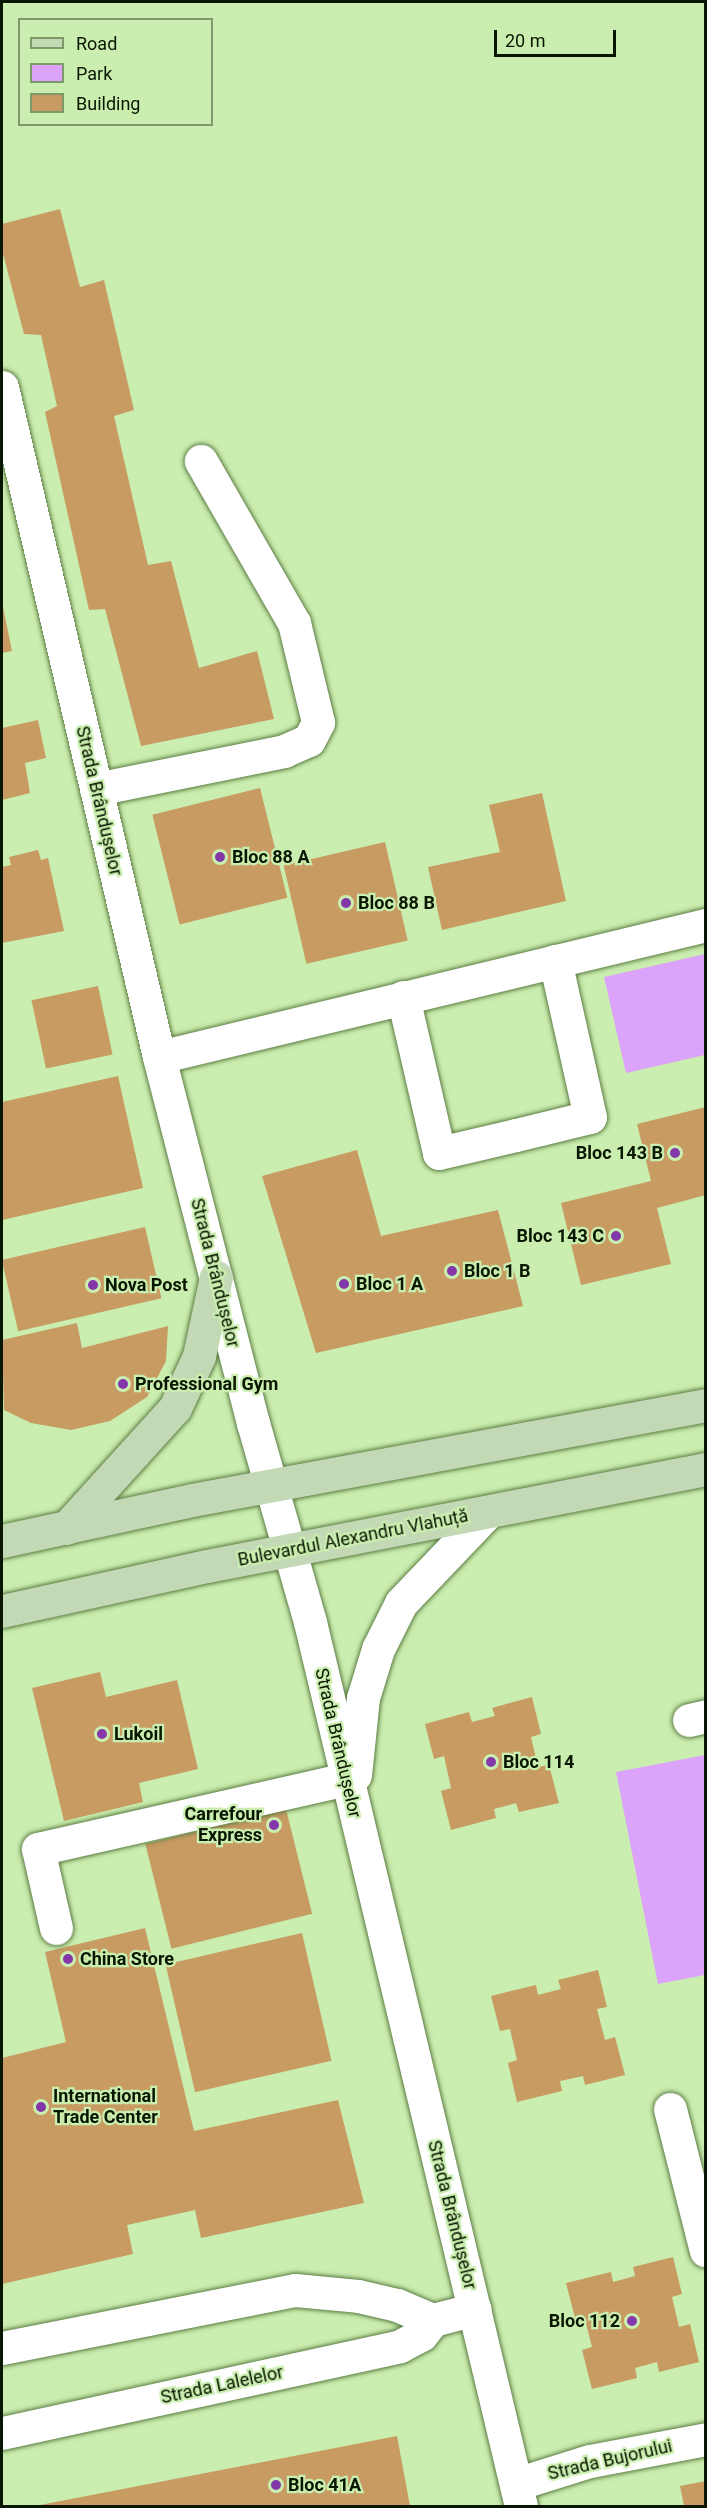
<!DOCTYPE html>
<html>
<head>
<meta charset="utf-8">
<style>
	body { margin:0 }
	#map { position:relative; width:707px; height:2508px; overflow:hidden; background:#caeeaf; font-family:Roboto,sans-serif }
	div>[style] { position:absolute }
	.green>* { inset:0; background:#dba4fa }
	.building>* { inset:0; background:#c79b62; transform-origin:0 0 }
	.roads { filter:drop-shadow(0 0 2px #5d7d44) drop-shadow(0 0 2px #5d7d44) }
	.minor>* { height:33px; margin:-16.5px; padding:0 16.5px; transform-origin:16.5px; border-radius:16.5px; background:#fff }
	.major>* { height:33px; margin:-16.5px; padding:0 16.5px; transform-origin:16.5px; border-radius:16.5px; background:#c3d8b4 }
	.dots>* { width:16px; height:16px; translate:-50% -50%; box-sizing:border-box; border:3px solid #caeeaf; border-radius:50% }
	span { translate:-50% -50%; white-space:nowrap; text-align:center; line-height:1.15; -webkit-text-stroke:4.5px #caeeaf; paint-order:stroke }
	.street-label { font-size:18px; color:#091601 }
	.poi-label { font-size:18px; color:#091601; font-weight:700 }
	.left { translate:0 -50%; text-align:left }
	.right { translate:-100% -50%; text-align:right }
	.frame { position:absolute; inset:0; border:3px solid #091601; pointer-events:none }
	.legend { position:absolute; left:18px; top:18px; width:195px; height:108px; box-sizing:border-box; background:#caeeaf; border:2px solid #7d9869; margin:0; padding:8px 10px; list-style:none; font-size:18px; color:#091601 }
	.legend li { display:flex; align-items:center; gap:12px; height:30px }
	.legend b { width:30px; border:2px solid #7d9869 }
	.scale { position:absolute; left:494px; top:30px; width:122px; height:27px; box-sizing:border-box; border:3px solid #091601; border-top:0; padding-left:8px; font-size:18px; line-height:21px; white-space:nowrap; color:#091601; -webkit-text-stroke:4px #caeeaf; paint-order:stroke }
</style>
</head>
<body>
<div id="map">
	<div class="green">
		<i style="clip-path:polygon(705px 954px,705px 1055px,626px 1073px,604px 977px)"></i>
		<i style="clip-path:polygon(705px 1755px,705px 1975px,658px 1984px,616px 1772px)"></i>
	</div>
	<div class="building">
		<i style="clip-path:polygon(60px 209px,80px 287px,104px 280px,134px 410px,114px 416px,148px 565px,171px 561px,199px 668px,257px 651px,274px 719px,141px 746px,105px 609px,89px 610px,45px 412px,57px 406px,41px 335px,24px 334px,2px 250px,2px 224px)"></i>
		<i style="clip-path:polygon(3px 607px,12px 651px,2px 653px,2px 607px)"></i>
		<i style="clip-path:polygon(38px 720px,46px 758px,25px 763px,30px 793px,2px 800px,2px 728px)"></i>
		<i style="left:260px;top:788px;width:113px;height:111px;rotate:76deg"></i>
		<i style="clip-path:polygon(542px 793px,566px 901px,442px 930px,428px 867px,500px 852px,489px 805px)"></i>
		<i style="left:385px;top:842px;width:101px;height:104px;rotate:77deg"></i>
		<i style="clip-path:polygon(38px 850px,41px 860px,48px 858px,64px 931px,2px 943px,2px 867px,11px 865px,9px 857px)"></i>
		<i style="left:98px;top:986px;width:70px;height:68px;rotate:78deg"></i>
		<i style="clip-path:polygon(118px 1076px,143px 1188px,2px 1220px,2px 1102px)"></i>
		<i style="clip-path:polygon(706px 1107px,706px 1195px,657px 1208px,671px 1264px,581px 1285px,561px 1203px,651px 1181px,637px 1124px)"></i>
		<i style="clip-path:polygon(357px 1150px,381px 1236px,498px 1210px,523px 1306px,316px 1353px,262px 1176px)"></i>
		<i style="left:145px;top:1227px;width:73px;height:147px;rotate:77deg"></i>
		<i style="clip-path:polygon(77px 1323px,82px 1348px,168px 1326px,166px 1361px,147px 1397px,110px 1421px,71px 1430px,31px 1423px,4px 1410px,2px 1340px)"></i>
		<i style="clip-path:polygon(100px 1672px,106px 1697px,177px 1680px,198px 1769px,139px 1783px,143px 1802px,64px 1821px,32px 1688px)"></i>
		<i style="clip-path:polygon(532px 1697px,541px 1734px,531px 1737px,538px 1767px,549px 1765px,559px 1803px,519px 1812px,516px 1803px,494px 1809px,496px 1818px,451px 1830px,441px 1791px,451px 1788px,444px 1756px,434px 1759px,425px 1724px,469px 1712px,472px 1722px,495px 1716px,492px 1708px)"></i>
		<i style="left:286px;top:1809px;width:108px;height:145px;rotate:76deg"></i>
		<i style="clip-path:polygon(145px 1928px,194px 2131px,338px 2100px,364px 2203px,201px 2238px,195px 2210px,127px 2225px,133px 2254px,2px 2284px,2px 2058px,66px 2042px,45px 1952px)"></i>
		<i style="left:302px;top:1933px;width:131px;height:140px;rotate:77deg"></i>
		<i style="clip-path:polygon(598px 1970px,607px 2007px,597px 2009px,605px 2040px,615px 2037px,625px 2075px,585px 2085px,583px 2076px,560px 2081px,562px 2091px,517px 2102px,508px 2063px,517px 2060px,510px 2029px,500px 2031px,491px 1996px,536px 1985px,538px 1995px,561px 1989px,558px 1980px)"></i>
		<i style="clip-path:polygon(673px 2257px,682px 2294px,672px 2297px,679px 2327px,690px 2324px,699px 2362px,659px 2372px,657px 2362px,635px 2368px,637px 2378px,592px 2389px,582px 2350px,592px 2347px,584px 2316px,575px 2318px,566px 2283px,611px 2272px,613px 2282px,635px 2276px,633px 2267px)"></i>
		<i style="clip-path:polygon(397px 2436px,410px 2506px,40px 2506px,40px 2505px)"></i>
		<i style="clip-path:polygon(706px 2481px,706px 2506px,684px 2506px,680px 2486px)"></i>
	</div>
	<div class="roads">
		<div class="minor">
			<i style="left:2px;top:387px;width:688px;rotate:76.81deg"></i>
			<i style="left:159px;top:1057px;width:378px;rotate:75.6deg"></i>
			<i style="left:253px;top:1423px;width:207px;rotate:74deg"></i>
			<i style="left:310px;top:1622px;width:909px;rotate:76.58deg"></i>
			<i style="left:96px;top:789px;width:192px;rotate:-11.4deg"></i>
			<i style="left:284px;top:751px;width:27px;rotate:-24deg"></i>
			<i style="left:309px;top:740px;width:20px;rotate:-63deg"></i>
			<i style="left:318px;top:722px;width:102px;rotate:-103.6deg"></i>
			<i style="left:294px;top:623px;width:187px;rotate:-119.9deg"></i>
			<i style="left:403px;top:997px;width:160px;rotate:77deg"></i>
			<i style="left:439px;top:1153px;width:79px;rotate:-13.2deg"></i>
			<i style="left:516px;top:1135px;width:76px;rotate:-13.7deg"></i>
			<i style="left:590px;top:1117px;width:160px;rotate:-102.6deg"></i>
			<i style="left:159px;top:1057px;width:563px;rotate:-13.57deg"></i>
			<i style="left:689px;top:1720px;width:17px;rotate:-13deg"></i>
			<i style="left:355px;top:1775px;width:77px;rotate:-84.1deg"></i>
			<i style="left:363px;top:1698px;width:51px;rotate:-73deg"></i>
			<i style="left:378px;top:1649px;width:51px;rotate:-63.4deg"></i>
			<i style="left:401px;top:1603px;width:124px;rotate:-46.3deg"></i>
			<i style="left:56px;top:1928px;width:81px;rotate:-102.8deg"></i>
			<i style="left:38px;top:1849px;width:317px;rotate:-12.8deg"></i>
			<i style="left:670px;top:2109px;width:146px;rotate:75.8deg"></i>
			<i style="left:2px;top:2348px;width:299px;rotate:-11.2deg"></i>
			<i style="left:295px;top:2290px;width:63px;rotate:5.4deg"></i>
			<i style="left:358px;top:2296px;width:40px;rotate:13deg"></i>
			<i style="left:397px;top:2305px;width:39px;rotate:23deg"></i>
			<i style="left:2px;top:2433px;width:407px;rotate:-12.3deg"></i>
			<i style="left:400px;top:2346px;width:24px;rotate:-28deg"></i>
			<i style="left:421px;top:2335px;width:19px;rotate:-51deg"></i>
			<i style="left:433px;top:2320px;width:43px;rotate:-14.7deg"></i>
			<i style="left:516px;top:2484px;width:77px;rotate:-17.3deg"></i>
			<i style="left:590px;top:2461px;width:118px;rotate:-10.7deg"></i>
		</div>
		<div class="major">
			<i style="left:66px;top:1528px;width:162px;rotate:-47.8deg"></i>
			<i style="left:175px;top:1408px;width:57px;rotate:-65.2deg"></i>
			<i style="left:199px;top:1356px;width:81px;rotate:-77.9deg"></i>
			<i style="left:2px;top:1541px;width:194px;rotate:-12.2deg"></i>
			<i style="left:192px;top:1500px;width:523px;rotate:-10.47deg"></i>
			<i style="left:2px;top:1611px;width:210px;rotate:-12.4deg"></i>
			<i style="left:207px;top:1566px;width:508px;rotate:-11deg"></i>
		</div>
	</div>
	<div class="dots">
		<i style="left:220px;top:857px;background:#8337a9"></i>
		<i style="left:346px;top:903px;background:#8337a9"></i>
		<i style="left:675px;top:1153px;background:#8337a9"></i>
		<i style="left:616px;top:1236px;background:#8337a9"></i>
		<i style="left:452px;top:1271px;background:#8337a9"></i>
		<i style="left:344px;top:1284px;background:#8337a9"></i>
		<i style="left:93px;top:1285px;background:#8337a9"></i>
		<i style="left:123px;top:1384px;background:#8337a9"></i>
		<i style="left:102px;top:1734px;background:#8337a9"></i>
		<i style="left:491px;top:1762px;background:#8337a9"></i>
		<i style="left:274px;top:1825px;background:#8337a9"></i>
		<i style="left:68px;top:1959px;background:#8337a9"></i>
		<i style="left:41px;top:2107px;background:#8337a9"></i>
		<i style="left:632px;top:2321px;background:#8337a9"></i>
		<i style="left:276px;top:2485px;background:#8337a9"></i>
	</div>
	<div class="street-label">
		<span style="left:99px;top:801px;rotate:77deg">Strada Brândușelor</span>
		<span style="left:215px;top:1273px;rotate:76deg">Strada Brândușelor</span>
		<span style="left:353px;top:1538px;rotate:-11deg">Bulevardul Alexandru Vlahuță</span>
		<span style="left:338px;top:1743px;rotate:77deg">Strada Brândușelor</span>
		<span style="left:452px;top:2215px;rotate:76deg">Strada Brândușelor</span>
		<span style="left:222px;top:2385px;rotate:-12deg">Strada Lalelelor</span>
		<span style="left:610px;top:2460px;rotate:-13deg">Strada Bujorului</span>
	</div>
	<div class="poi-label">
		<span class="left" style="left:232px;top:857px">Bloc 88 A</span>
		<span class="left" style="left:358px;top:903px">Bloc 88 B</span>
		<span class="right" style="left:663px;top:1153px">Bloc 143 B</span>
		<span class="right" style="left:604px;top:1236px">Bloc 143 C</span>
		<span class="left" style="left:464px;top:1271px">Bloc 1 B</span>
		<span class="left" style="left:356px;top:1284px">Bloc 1 A</span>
		<span class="left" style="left:105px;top:1285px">Nova Post</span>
		<span class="left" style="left:135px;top:1384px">Professional Gym</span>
		<span class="left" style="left:114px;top:1734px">Lukoil</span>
		<span class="left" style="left:503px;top:1762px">Bloc 114</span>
		<span class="right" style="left:262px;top:1825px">Carrefour<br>Express</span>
		<span class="left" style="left:80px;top:1959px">China Store</span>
		<span class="left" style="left:53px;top:2107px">International<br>Trade Center</span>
		<span class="right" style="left:620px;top:2321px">Bloc 112</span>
		<span class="left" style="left:288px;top:2485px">Bloc 41A</span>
	</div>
	<div class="frame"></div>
	<ul class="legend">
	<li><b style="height:8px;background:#c3d8b4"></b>Road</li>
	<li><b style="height:16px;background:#dba4fa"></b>Park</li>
	<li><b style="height:16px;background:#c79b62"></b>Building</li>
	</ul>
	<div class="scale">20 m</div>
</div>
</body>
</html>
